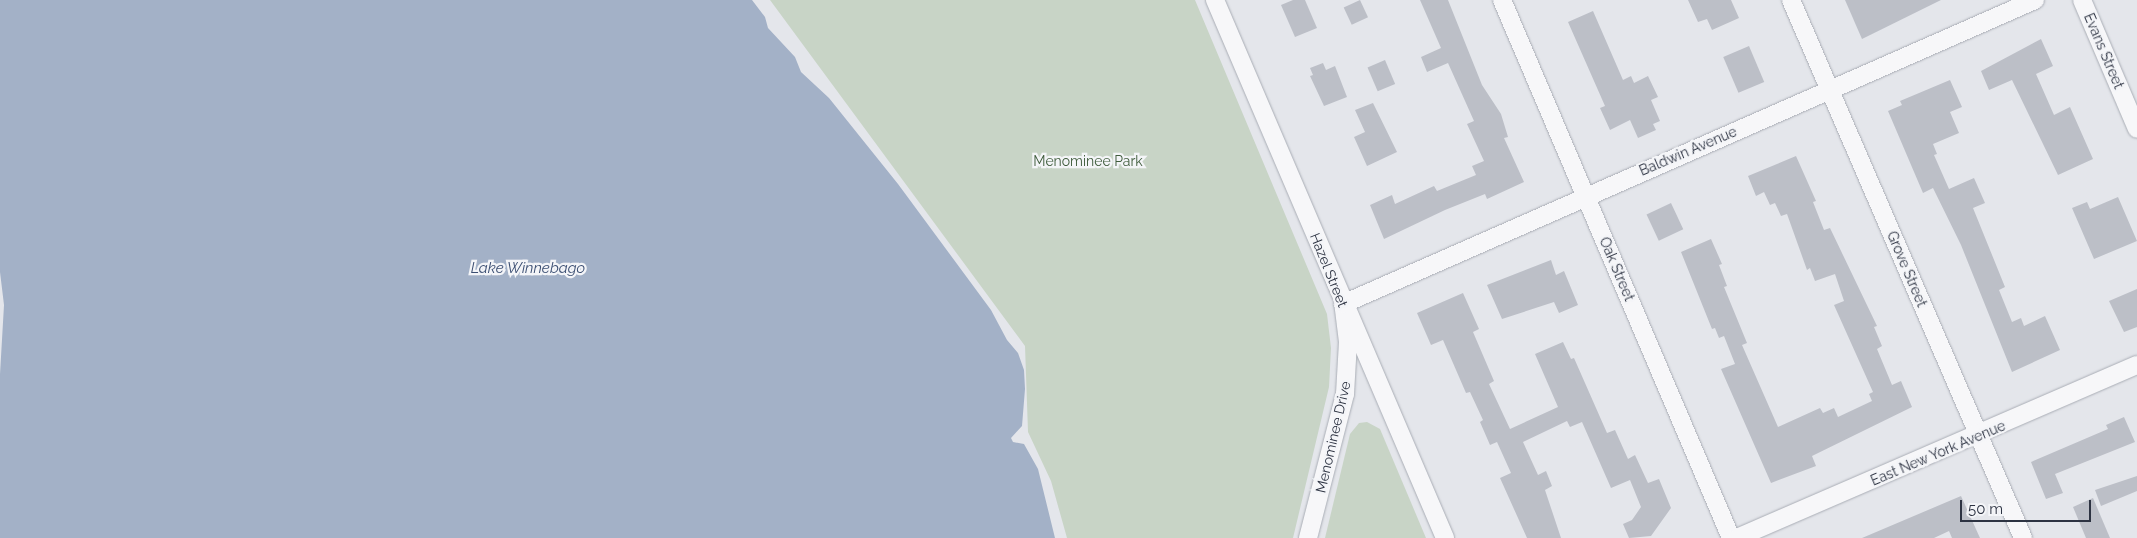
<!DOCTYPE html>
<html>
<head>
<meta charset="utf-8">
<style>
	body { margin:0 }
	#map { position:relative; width:2137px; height:538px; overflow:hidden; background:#e4e6eb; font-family:Raleway,sans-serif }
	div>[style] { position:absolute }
	.green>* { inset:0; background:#c8d4c6 }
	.water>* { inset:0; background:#a3b1c7 }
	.building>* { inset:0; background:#bcbfc7; transform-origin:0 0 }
	.roads { filter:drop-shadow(0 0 1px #a9adb5) drop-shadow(0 0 1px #a9adb5) }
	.minor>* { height:18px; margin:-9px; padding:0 9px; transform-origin:9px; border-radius:9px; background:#f7f7f9 }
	span { translate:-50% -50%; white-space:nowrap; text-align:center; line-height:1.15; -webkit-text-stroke:4.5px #f4f5f8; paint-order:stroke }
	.street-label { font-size:14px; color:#2d3342 }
	.park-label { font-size:14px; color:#3f5c3c }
	.water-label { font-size:15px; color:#3b4e72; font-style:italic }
	.scale { position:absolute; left:1960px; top:500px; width:131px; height:22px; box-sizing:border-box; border:2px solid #2d3342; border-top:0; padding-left:6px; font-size:15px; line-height:18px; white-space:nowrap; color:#2d3342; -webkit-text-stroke:4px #f4f5f8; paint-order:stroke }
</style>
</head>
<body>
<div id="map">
	<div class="green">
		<i style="clip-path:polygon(770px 0,1195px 0,1327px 314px,1331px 348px,1329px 387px,1293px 538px,1067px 538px,1051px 481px,1028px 432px,1025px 346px)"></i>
		<i style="clip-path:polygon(1367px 422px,1380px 429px,1426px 538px,1325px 538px,1350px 434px,1359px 423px)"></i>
	</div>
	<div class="water">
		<i style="clip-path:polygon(0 0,752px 0,765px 17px,768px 28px,795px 57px,801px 72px,829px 98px,898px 184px,991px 310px,1007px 340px,1018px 353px,1024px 370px,1025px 389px,1022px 426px,1011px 438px,1013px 442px,1024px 444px,1038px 469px,1055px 538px,0 538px,0 374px,4px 305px,0 272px)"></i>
	</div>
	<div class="building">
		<i style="clip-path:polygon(1293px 0,1305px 0,1317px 28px,1295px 37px,1281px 5px)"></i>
		<i style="left:1360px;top:0;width:19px;height:18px;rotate:65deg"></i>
		<i style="clip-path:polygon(1420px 0,1448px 0,1482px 85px,1501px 114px,1508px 137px,1504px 138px,1524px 182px,1487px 199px,1485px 194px,1445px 210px,1384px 239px,1370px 205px,1392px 195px,1395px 204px,1434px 186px,1437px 191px,1476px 175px,1472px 166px,1484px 161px,1467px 124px,1474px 121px,1448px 63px,1427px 72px,1421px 57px,1441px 48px)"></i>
		<i style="clip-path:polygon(1688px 0,1731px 0,1739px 18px,1712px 30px,1707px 19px,1698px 22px)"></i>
		<i style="clip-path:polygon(1845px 0,1941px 0,1862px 39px)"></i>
		<i style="clip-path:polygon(1593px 11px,1623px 80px,1631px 76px,1634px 83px,1648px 76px,1658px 97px,1651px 100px,1660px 121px,1653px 124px,1656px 130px,1638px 138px,1630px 120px,1610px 130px,1600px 108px,1605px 106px,1568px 22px)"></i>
		<i style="clip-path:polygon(2041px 39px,2053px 66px,2036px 74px,2054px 115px,2070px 107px,2093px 159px,2058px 175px,2012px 80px,1989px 90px,1981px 71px)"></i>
		<i style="left:1749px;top:46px;width:39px;height:28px;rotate:67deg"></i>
		<i style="left:1385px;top:60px;width:26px;height:19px;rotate:67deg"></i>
		<i style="clip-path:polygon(1323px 63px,1326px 70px,1335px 66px,1347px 97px,1324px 106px,1310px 76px,1313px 75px,1310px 68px)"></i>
		<i style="clip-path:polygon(1950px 80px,1962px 107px,1950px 112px,1959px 133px,1933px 144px,1937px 154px,1934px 155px,1949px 189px,1974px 178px,1985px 203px,1973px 208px,2005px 287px,1999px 290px,2012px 322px,2021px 318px,2024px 326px,2045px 316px,2060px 350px,2012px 372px,1961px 245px,1933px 188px,1923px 193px,1888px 111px,1902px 105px,1900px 101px)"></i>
		<i style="clip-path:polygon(1373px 103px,1397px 152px,1367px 166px,1354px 137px,1365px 132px,1355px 110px)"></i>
		<i style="clip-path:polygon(1796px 156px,1816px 201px,1813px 202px,1824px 230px,1830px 228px,1877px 326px,1874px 327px,1882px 346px,1877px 349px,1892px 385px,1901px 381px,1912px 407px,1812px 456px,1816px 466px,1771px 483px,1721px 369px,1735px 364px,1724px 336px,1719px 338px,1715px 328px,1712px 329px,1681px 252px,1711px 239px,1722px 264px,1719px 265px,1727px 286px,1724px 287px,1747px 343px,1742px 345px,1778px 427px,1820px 408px,1823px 413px,1834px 408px,1838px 417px,1872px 401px,1869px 394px,1873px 392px,1834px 305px,1844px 301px,1835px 274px,1815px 281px,1810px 268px,1807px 270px,1787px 214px,1781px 216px,1775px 203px,1770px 205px,1764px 192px,1756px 196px,1748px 176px)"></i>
		<i style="clip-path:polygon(2118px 197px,2137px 241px,2094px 259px,2072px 208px,2087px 202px,2090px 209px)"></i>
		<i style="left:1671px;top:203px;width:29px;height:27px;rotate:65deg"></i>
		<i style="clip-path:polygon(1551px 260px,1556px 275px,1564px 271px,1578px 305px,1559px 313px,1554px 302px,1502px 319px,1487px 285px)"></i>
		<i style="clip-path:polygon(2137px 289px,2137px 327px,2124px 332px,2109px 301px)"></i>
		<i style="clip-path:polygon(1463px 293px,1479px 329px,1473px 332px,1494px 381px,1489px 384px,1510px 429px,1558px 407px,1535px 354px,1563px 342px,1571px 359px,1574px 358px,1607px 433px,1615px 430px,1628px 459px,1635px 455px,1648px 483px,1659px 479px,1671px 508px,1651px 536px,1629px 538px,1623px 524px,1632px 520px,1641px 507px,1630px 480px,1611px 488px,1582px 422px,1570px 427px,1567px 421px,1523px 442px,1538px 475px,1546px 471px,1552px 486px,1545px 490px,1561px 538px,1527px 538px,1500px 478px,1511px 473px,1497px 442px,1490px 445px,1480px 422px,1483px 420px,1470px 392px,1466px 393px,1443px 340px,1431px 345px,1417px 313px)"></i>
		<i style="clip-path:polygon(2124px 417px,2135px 442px,2055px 474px,2063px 493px,2046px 499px,2031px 462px,2108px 429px,2106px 425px)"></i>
		<i style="clip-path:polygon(2137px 476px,2137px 491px,2101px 506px,2095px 490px)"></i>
		<i style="clip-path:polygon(1961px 496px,1980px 538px,1952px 538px,1949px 531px,1934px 538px,1862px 538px)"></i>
		<i style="clip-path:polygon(2093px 498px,2110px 538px,2086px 538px,2073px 507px)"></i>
	</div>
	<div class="roads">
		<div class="minor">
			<i style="left:1215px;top:0;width:585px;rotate:66.85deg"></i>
			<i style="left:1502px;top:0;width:585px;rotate:66.94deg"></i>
			<i style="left:1791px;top:0;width:586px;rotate:66.67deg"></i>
			<i style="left:2082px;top:0;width:140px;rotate:66.9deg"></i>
			<i style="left:1308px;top:538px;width:149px;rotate:-75.6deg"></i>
			<i style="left:1345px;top:394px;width:52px;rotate:-86.7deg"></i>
			<i style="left:1348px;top:342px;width:38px;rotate:-97deg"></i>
			<i style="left:1343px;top:304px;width:756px;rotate:-23.72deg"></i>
			<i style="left:1737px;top:538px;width:436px;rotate:-23.4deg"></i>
		</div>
	</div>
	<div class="street-label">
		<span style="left:2104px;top:51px;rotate:67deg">Evans Street</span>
		<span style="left:1688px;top:151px;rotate:-23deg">Baldwin Avenue</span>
		<span style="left:1617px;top:269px;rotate:67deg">Oak Street</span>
		<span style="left:1907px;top:269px;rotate:67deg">Grove Street</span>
		<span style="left:1329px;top:270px;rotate:68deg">Hazel Street</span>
		<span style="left:1333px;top:437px;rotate:-77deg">Menominee Drive</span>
		<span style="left:1938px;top:453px;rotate:-23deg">East New York Avenue</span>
	</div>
	<div class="park-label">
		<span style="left:1088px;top:161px">Menominee Park</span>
	</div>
	<div class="water-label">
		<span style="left:528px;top:269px">Lake Winnebago</span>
	</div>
	<div class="scale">50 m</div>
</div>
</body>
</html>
